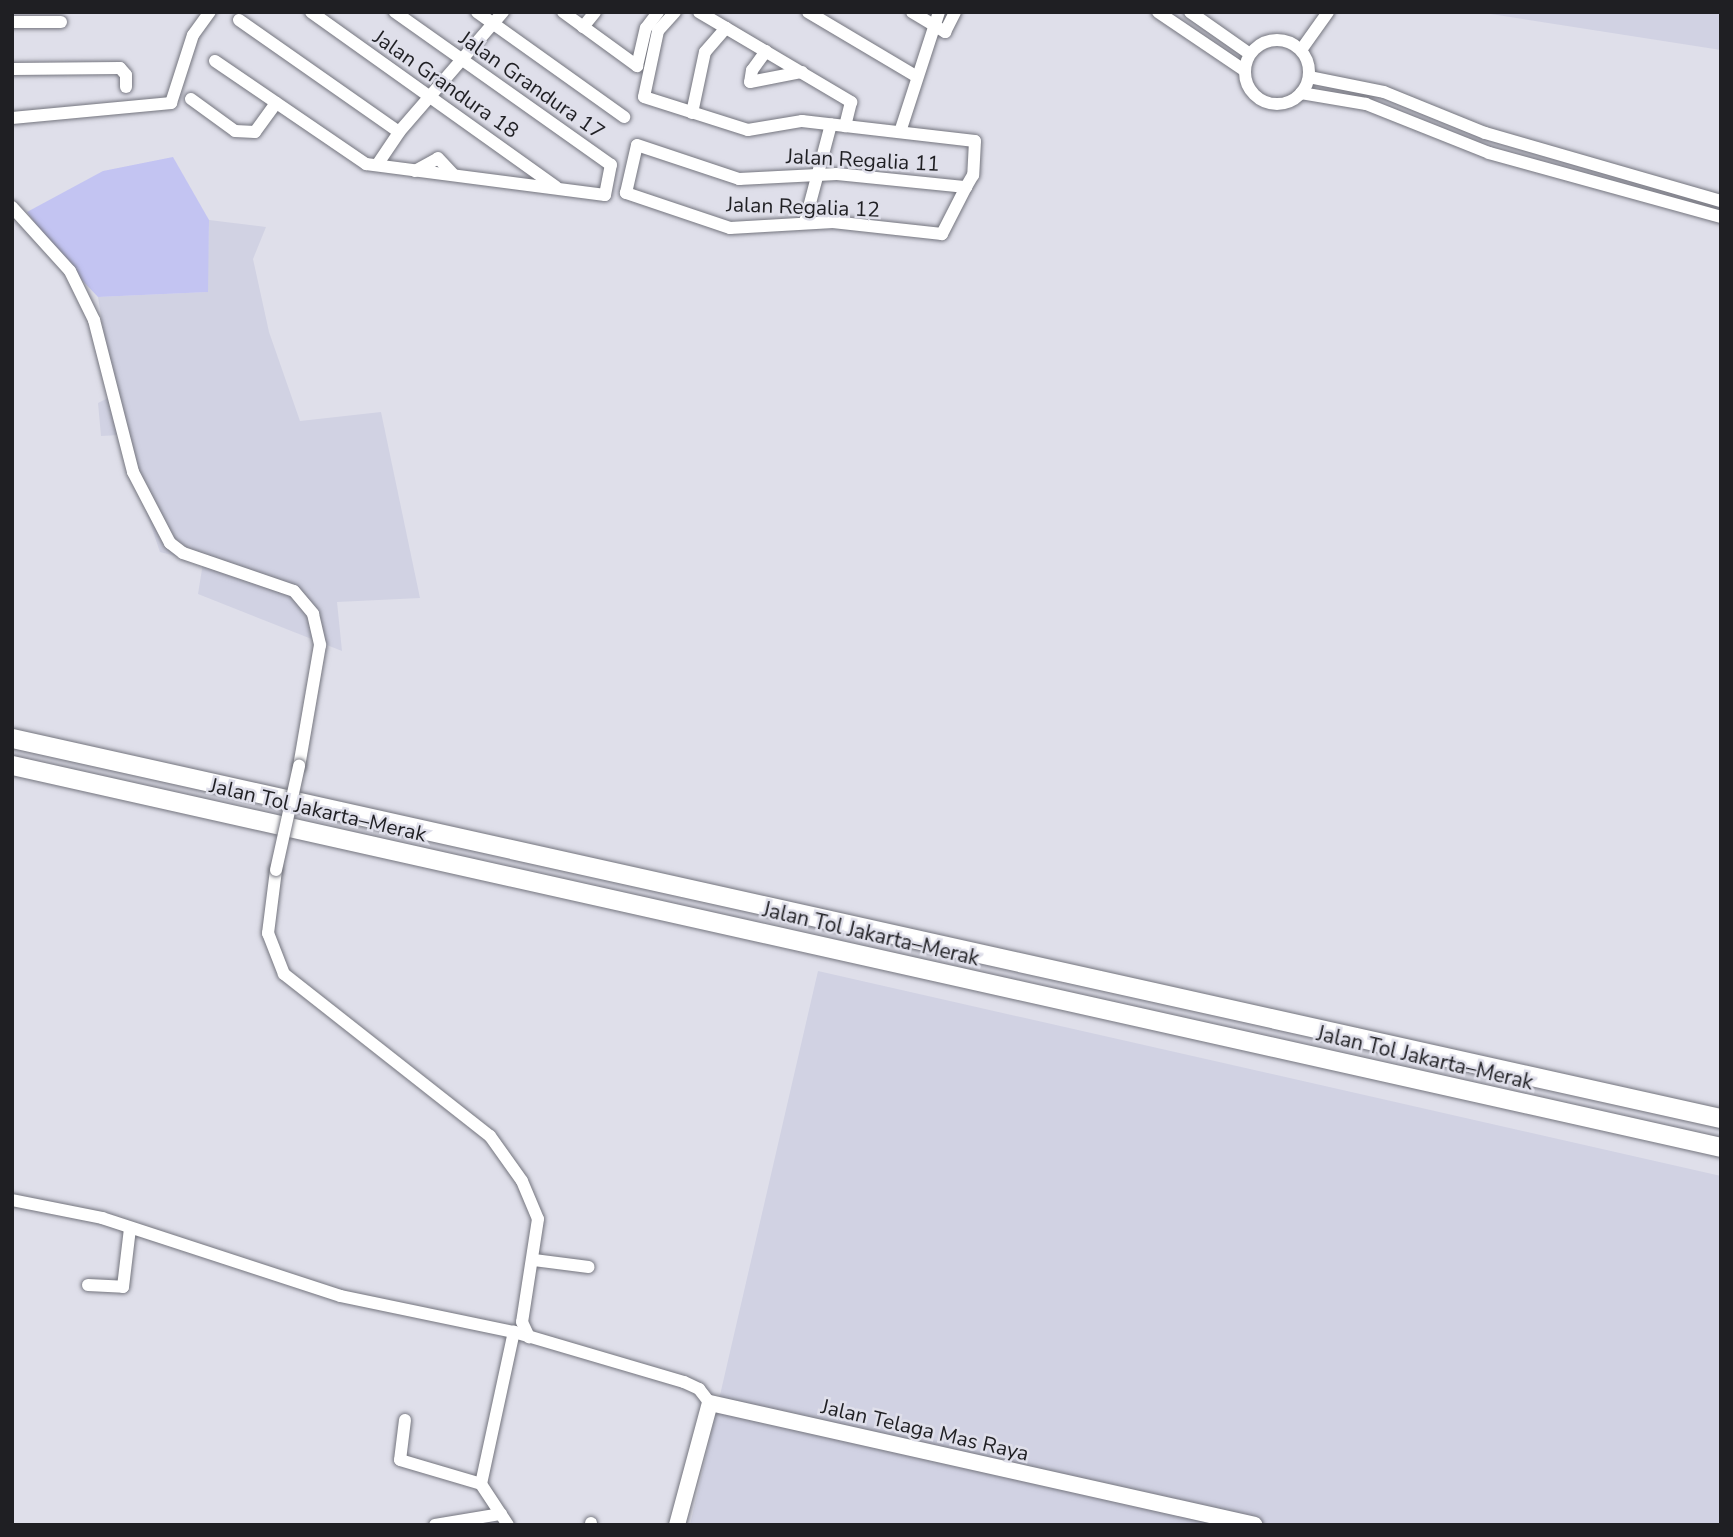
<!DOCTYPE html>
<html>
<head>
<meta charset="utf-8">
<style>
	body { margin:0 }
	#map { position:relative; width:1733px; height:1537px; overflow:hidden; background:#dfdfea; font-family:"Nunito Sans",sans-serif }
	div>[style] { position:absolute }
	.built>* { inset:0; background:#d1d2e3 }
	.green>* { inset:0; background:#c3c4f2 }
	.roads { filter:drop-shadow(0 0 2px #74757e) drop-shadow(0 0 2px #74757e) }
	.minor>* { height:12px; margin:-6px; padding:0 6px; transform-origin:6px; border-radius:6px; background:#fff }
	.minor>.ring { margin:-6px; padding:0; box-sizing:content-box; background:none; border:12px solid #fff; border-radius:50% }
	.major>* { height:16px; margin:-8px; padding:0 8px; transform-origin:8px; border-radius:8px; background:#fff }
	.highway>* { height:19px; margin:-9.5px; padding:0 9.5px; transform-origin:9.5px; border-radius:9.5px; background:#fff }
	.bridges { filter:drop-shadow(0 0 2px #74757e) drop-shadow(0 0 2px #74757e) }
	.minor-bridge>* { height:12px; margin:-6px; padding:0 6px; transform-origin:6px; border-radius:6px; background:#fff }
	span { translate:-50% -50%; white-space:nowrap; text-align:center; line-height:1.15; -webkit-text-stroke:5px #dfdfea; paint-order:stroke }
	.street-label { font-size:21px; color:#1f1f23 }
	.frame { position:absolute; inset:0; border:14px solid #1f1f23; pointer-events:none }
</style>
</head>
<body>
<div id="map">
	<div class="built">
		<i style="clip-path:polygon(1478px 12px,1721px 12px,1721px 50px)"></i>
		<i style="clip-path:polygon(209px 220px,266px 227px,253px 259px,269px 332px,300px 421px,381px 412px,420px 598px,337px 602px,342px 651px,198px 594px,203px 563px,160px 552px,120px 435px,101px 436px,98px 403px,114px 395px,98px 297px,207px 292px)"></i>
		<i style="clip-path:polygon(818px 971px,1721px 1176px,1721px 1525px,690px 1525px)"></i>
	</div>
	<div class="green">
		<i style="clip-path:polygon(173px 157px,209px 220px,208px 292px,98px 297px,61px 258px,27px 212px,103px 171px)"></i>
	</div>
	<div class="roads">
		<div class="minor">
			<i style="left:311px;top:12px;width:301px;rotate:35.5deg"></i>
			<i style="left:477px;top:12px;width:181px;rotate:35.5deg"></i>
			<i style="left:563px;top:12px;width:92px;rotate:36.1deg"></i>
			<i style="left:637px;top:66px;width:39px;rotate:-77deg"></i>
			<i style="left:646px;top:28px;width:20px;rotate:-53deg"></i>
			<i style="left:675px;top:12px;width:25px;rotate:132deg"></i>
			<i style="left:658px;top:31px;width:67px;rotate:102deg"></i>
			<i style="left:644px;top:97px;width:109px;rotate:17.6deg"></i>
			<i style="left:748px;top:130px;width:55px;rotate:-9.5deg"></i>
			<i style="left:802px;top:121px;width:174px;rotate:6.6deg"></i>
			<i style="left:975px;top:141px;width:34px;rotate:93deg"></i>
			<i style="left:973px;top:175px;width:14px;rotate:120deg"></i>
			<i style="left:966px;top:187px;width:53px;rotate:117.1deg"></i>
			<i style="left:942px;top:234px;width:110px;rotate:-173.7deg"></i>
			<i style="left:833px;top:222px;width:103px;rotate:176.7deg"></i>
			<i style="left:730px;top:228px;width:110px;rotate:-161.4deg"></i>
			<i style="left:626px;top:193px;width:49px;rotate:-77.1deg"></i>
			<i style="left:637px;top:145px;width:108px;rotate:18.4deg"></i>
			<i style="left:739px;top:179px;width:98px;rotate:-2.9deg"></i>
			<i style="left:837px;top:174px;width:130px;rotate:5.8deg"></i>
			<i style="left:699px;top:12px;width:177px;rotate:30.6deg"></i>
			<i style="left:851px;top:102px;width:25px;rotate:104deg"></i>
			<i style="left:808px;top:12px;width:126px;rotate:30.7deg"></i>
			<i style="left:912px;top:12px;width:39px;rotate:31deg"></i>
			<i style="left:945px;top:32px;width:22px;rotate:-63deg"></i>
			<i style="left:1158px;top:12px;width:104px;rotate:34deg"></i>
			<i style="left:1190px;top:12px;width:73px;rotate:35deg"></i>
			<i style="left:239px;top:20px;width:195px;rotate:35deg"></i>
			<i style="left:12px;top:22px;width:49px"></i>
			<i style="left:583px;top:27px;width:19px;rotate:-51deg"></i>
			<i class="ring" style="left:1245px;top:40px;width:52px;height:52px"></i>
			<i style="left:1301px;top:50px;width:47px;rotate:-54.6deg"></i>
			<i style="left:766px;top:51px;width:24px;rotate:126deg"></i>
			<i style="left:752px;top:70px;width:12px;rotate:99deg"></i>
			<i style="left:750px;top:82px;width:53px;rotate:-10.9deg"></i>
			<i style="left:215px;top:61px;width:183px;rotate:34.3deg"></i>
			<i style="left:366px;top:164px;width:241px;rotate:7.4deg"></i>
			<i style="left:605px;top:195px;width:31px;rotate:-79deg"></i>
			<i style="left:611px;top:165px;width:265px;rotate:-144.7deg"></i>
			<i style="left:12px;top:69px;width:108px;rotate:-0.5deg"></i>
			<i style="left:120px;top:68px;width:9px;rotate:49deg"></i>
			<i style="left:126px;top:75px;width:12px;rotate:90deg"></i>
			<i style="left:1309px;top:77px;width:76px;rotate:11.3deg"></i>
			<i style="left:1384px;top:92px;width:109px;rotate:22.1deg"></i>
			<i style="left:1485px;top:133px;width:246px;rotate:16.1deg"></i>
			<i style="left:1301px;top:93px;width:66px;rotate:9.6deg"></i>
			<i style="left:1366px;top:104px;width:132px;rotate:21.7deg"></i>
			<i style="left:1489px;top:153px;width:241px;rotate:15.4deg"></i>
			<i style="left:191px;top:99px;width:54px;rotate:36deg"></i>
			<i style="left:235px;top:131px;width:20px;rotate:3deg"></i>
			<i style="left:255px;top:132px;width:36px;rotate:-54deg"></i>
			<i style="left:692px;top:113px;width:62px;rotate:-78deg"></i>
			<i style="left:705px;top:52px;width:32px;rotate:-49deg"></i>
			<i style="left:12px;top:118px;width:160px;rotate:-5.4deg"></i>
			<i style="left:171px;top:103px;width:71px;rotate:-72.1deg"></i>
			<i style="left:193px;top:35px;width:29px;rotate:-54deg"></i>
			<i style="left:900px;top:132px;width:126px;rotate:-72deg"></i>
			<i style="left:377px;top:165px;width:40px;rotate:-56deg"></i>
			<i style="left:399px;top:132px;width:159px;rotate:-49.1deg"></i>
			<i style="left:415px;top:171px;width:26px;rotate:-29deg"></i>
			<i style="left:438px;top:158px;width:23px;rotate:47deg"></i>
			<i style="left:12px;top:207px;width:86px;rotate:47.8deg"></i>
			<i style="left:70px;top:271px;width:55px;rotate:63.9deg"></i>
			<i style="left:94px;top:320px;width:157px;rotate:75.6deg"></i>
			<i style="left:133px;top:472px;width:80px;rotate:62.5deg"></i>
			<i style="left:170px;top:543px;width:16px;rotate:38deg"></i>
			<i style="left:183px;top:553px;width:117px;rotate:18.9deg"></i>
			<i style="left:294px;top:591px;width:30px;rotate:50deg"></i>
			<i style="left:313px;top:614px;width:32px;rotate:77deg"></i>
			<i style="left:320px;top:645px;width:123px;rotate:99.8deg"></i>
			<i style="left:805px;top:222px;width:101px;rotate:-75.1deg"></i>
			<i style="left:276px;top:870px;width:64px;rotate:97.2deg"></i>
			<i style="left:268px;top:933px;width:44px;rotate:68.7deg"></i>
			<i style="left:284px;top:974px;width:262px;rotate:38.2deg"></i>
			<i style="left:490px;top:1136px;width:55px;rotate:54.6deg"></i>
			<i style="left:522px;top:1181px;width:41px;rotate:67.2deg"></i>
			<i style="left:538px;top:1219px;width:104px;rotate:98.8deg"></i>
			<i style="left:522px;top:1322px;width:17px;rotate:65deg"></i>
			<i style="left:12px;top:1200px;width:92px;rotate:11.3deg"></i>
			<i style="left:102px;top:1218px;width:251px;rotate:18.1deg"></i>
			<i style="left:341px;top:1296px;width:177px;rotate:11.8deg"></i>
			<i style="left:534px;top:1260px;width:55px;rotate:7.3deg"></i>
			<i style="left:88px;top:1285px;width:35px;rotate:3deg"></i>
			<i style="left:123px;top:1287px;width:59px;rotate:-83.2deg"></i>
			<i style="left:405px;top:1420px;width:40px;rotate:97.1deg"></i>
			<i style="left:400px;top:1460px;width:84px;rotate:16.5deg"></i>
			<i style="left:435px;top:1525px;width:67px;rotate:-9.5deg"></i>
			<i style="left:508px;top:1525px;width:49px;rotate:-123.4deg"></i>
			<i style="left:481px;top:1484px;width:156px;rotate:-77.8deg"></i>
			<i style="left:514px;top:1332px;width:177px;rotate:16.4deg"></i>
			<i style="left:684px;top:1382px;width:17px;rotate:25deg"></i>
			<i style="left:699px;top:1389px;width:18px;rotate:52deg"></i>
			<i style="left:591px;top:1525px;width:2px;rotate:-90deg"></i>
		</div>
		<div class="major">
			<i style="left:677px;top:1525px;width:126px;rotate:-74.9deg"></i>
			<i style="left:710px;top:1403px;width:558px;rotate:12.62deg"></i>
		</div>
		<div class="highway">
			<i style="left:12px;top:738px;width:1751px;rotate:12.54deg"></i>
			<i style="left:12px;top:765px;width:1751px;rotate:12.6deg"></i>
		</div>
	</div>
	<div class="bridges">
		<div class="minor-bridge">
			<i style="left:276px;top:870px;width:107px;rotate:-77.5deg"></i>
		</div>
	</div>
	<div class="street-label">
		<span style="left:446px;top:84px;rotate:35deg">Jalan Grandura 18</span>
		<span style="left:532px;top:85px;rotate:35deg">Jalan Grandura 17</span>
		<span style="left:863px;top:160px;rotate:3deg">Jalan Regalia 11</span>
		<span style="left:803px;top:207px;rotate:2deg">Jalan Regalia 12</span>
		<span style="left:318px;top:810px;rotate:13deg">Jalan Tol Jakarta–Merak</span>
		<span style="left:871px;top:934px;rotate:13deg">Jalan Tol Jakarta–Merak</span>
		<span style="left:1425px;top:1058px;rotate:13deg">Jalan Tol Jakarta–Merak</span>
		<span style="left:925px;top:1430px;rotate:13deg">Jalan Telaga Mas Raya</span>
	</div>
	<div class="frame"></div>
</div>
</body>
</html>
